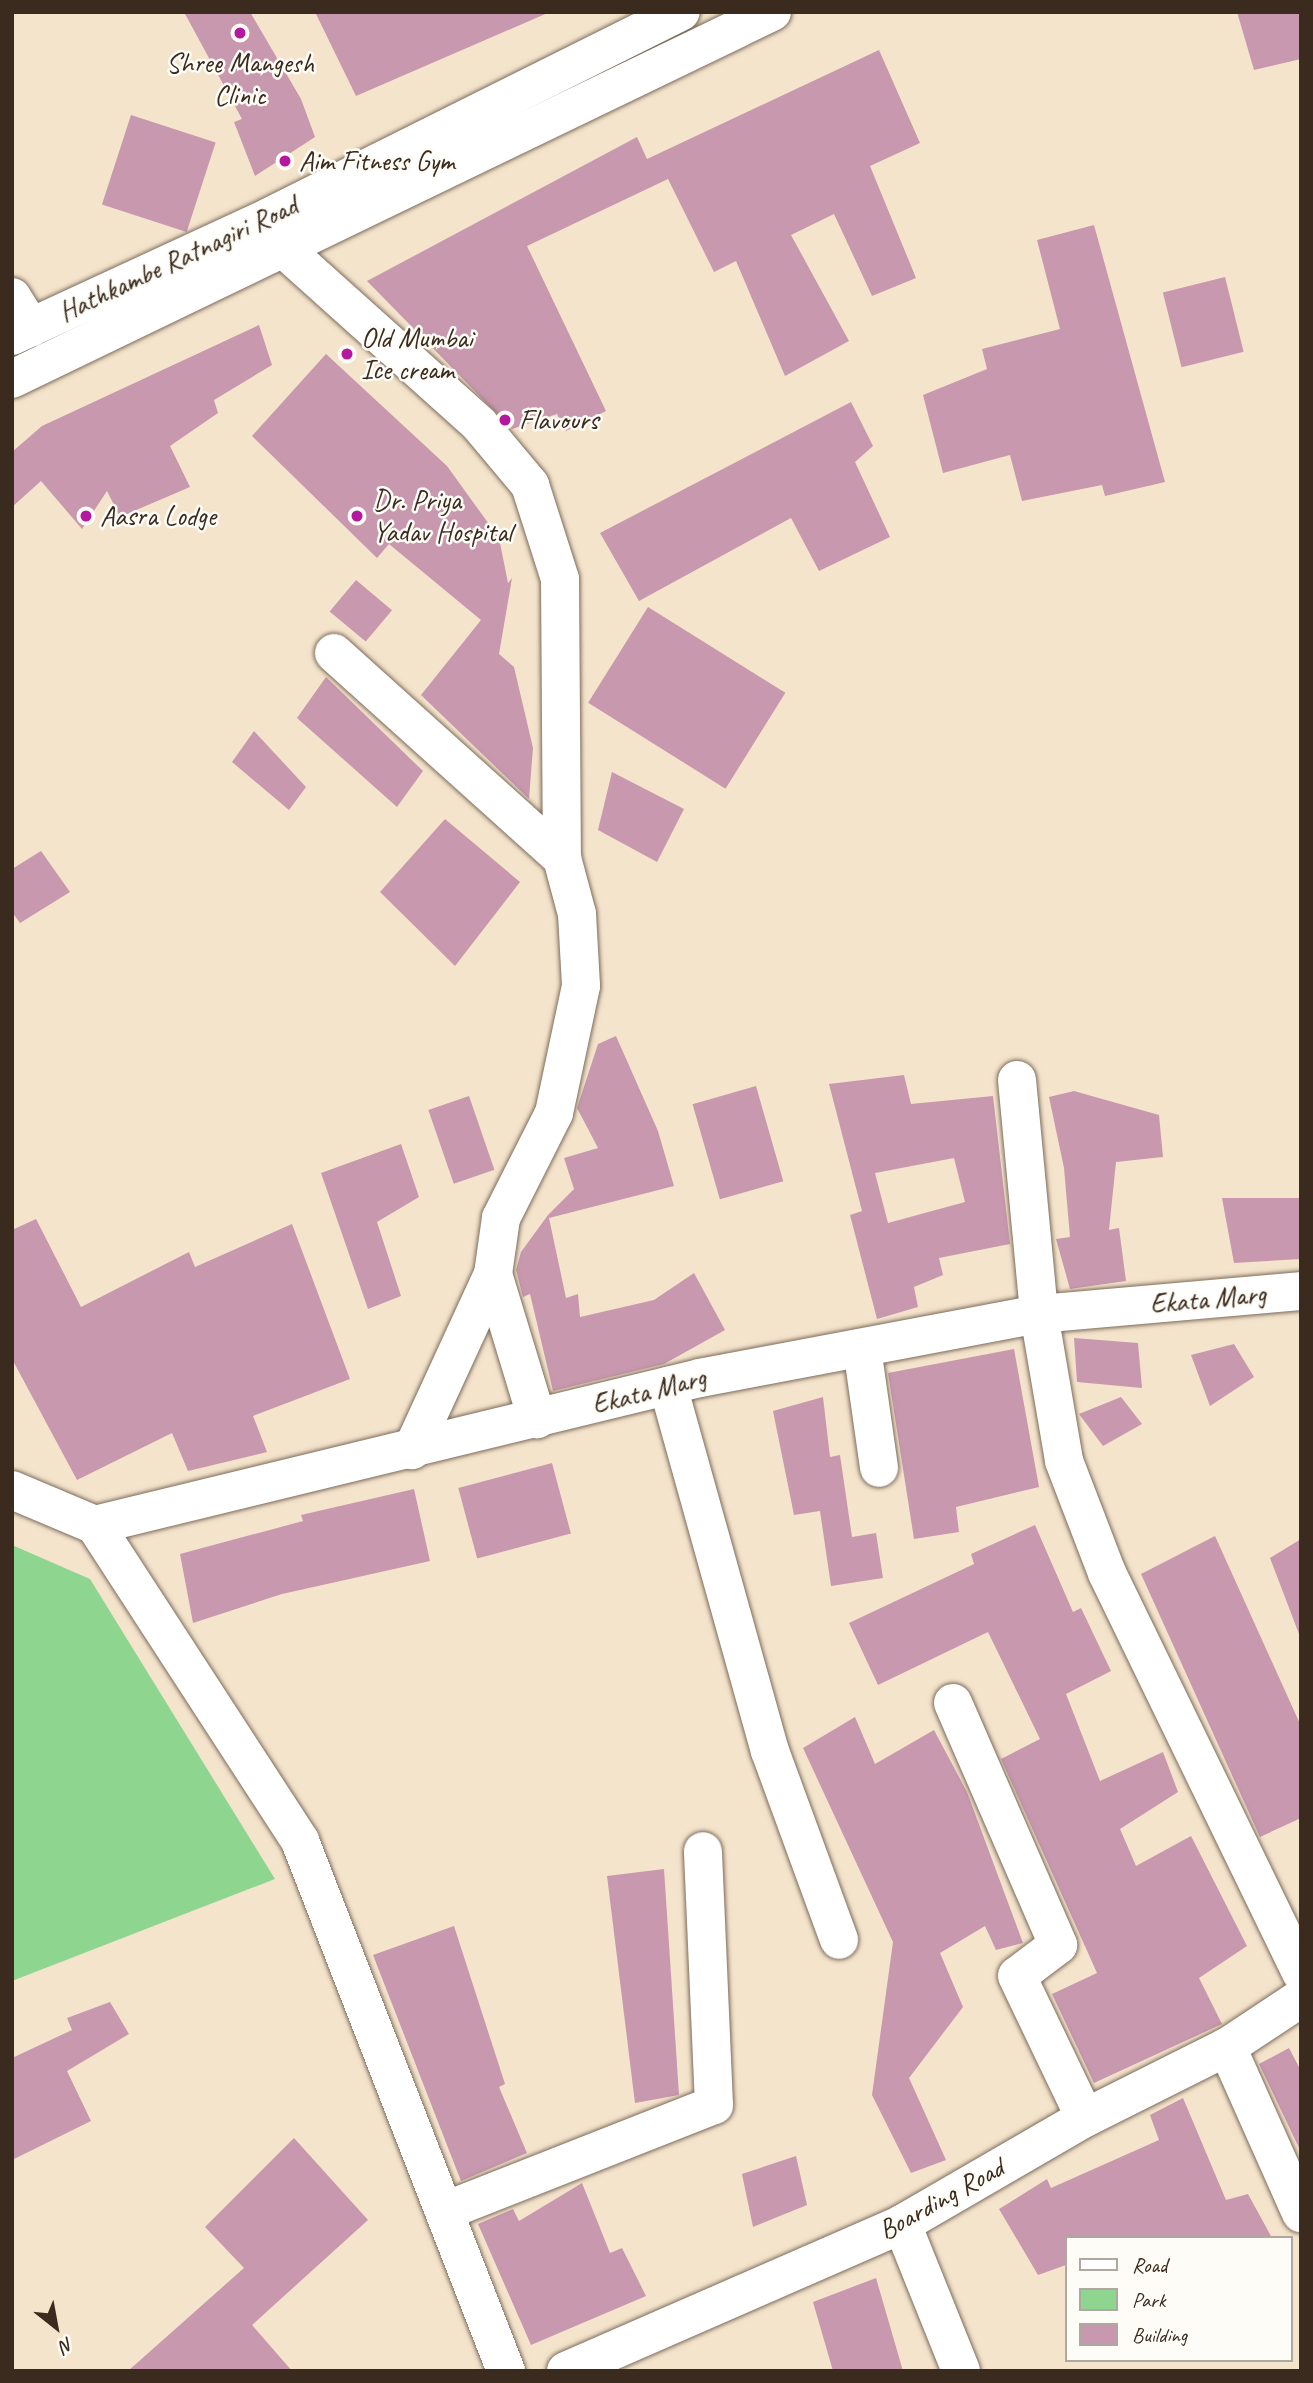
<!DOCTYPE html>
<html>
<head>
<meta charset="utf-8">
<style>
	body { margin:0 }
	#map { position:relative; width:1313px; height:2383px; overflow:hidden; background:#f5e4cc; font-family:Caveat,sans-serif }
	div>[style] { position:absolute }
	.green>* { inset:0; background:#8ed590 }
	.building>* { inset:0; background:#c898ae; transform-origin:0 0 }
	.roads { filter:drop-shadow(0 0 2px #7c6b5b) drop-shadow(0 0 2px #7c6b5b) }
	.minor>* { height:38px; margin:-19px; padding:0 19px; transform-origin:19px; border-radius:19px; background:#fff }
	.major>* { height:38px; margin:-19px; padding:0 19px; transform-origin:19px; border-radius:19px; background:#fff }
	.dots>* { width:19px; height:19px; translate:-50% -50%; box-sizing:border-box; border:4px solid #fdfcf7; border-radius:50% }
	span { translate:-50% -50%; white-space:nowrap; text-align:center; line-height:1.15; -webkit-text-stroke:5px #fdfcf7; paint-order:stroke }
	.poi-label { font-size:28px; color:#3b2a1e }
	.left { translate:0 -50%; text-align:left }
	.street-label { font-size:28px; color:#3b2a1e }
	.frame { position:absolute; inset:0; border:14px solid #3b2a1e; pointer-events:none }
	.legend { position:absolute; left:1065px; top:2236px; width:228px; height:126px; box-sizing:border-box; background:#fdfcf7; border:2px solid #afa8a0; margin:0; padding:9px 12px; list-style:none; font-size:21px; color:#3b2a1e }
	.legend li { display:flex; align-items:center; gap:14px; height:35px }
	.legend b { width:35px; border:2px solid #afa8a0 }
	.north { position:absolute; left:21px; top:2292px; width:70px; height:70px; -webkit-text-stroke:5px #fdfcf7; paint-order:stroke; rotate:149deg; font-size:19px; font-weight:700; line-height:28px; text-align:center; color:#3b2a1e }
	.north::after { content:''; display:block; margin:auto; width:24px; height:32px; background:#3b2a1e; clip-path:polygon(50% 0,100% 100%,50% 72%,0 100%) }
</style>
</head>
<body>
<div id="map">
	<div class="green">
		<i style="clip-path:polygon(12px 1545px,90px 1579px,275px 1879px,12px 1981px)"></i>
	</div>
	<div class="building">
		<i style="clip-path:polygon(184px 12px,250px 12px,301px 99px,315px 137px,255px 176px,234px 122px,242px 119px)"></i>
		<i style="clip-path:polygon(315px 12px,550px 12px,356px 96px)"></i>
		<i style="clip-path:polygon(1237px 12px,1301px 12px,1301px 59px,1254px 70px)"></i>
		<i style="clip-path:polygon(879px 50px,920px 143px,870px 166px,916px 278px,872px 296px,834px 214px,791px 235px,849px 341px,785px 376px,736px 261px,714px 272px,668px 179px,527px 246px,606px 411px,566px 431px,557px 414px,512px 429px,367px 281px,637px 137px,647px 159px)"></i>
		<i style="left:131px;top:115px;width:89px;height:94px;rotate:18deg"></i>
		<i style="clip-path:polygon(1094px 225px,1165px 482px,1105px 496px,1102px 485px,1022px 501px,1010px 455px,943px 473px,923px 395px,987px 369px,982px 349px,1060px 329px,1037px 240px)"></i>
		<i style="left:1225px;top:277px;width:77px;height:64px;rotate:76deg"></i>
		<i style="clip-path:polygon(259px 325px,272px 365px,214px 400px,218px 413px,170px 446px,190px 487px,120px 517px,107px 491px,82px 529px,41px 481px,12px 507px,12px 452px,42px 426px)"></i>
		<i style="clip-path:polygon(326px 354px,447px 466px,499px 538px,508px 583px,512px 578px,499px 654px,514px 667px,533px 748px,529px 799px,421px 695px,481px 620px,389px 544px,377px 558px,252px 436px)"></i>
		<i style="clip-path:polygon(851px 402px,873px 446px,855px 462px,890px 537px,819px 571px,791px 518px,639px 601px,600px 533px)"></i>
		<i style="left:356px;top:580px;width:47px;height:41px;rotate:40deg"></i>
		<i style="left:648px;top:607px;width:162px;height:113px;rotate:32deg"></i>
		<i style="clip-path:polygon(326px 677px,423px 771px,397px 807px,297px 718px)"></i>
		<i style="clip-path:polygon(254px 731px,306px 787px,289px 810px,232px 762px)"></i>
		<i style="clip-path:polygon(612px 772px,684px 809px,657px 862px,598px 830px)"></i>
		<i style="clip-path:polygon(445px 819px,520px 882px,455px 966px,380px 892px)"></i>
		<i style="clip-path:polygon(41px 851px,70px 892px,20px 923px,12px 912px,12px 869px)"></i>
		<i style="clip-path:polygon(616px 1036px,658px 1131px,674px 1186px,549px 1218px,566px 1298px,578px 1294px,580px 1317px,654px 1300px,694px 1273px,725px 1330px,664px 1364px,553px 1391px,530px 1294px,523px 1297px,516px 1270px,521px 1252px,548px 1215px,574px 1189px,564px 1158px,598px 1148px,577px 1108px,598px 1044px)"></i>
		<i style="clip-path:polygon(evenodd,904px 1075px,911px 1104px,993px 1096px,1010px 1244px,939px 1258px,943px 1275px,914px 1287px,918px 1307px,877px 1319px,850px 1215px,862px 1211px,829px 1084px,904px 1075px,954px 1158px,965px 1202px,888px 1223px,875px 1173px,954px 1158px)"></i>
		<i style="left:756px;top:1086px;width:99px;height:66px;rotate:74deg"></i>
		<i style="clip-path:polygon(1074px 1091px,1159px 1115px,1163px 1157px,1116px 1162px,1109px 1230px,1119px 1228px,1126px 1281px,1070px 1289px,1056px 1239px,1070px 1237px,1064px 1168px,1049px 1097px)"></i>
		<i style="left:469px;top:1096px;width:78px;height:43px;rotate:71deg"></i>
		<i style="clip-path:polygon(401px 1144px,419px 1197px,377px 1222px,401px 1296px,368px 1309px,321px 1173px)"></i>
		<i style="clip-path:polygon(1222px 1198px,1301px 1198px,1301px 1259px,1234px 1263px)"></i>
		<i style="clip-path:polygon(36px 1219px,81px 1307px,189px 1252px,195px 1267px,292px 1224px,350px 1379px,253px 1416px,267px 1452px,188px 1471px,172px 1433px,77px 1480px,12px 1359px,12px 1230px)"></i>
		<i style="clip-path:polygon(1074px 1338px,1138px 1343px,1142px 1388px,1077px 1382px)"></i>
		<i style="clip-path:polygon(1234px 1344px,1254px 1377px,1210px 1406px,1191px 1355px)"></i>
		<i style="clip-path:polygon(1014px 1349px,1039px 1487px,956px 1507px,959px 1532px,914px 1539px,888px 1373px)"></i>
		<i style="clip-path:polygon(823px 1397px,830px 1457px,840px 1455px,852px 1537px,876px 1533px,883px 1578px,831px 1586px,820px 1511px,794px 1515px,773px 1411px)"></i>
		<i style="clip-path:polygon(1121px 1397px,1142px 1424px,1103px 1446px,1079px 1414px)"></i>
		<i style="left:552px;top:1463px;width:73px;height:97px;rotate:75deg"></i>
		<i style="clip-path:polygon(414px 1489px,430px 1561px,282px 1594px,193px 1623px,180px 1554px,303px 1521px,301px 1515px)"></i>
		<i style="clip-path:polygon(1035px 1525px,1073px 1612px,1081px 1608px,1111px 1671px,1066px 1694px,1100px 1781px,1163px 1752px,1178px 1792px,1120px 1829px,1136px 1866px,1191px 1836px,1247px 1946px,1199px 1978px,1222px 2024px,1094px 2083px,1052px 1994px,1097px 1973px,1001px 1759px,1040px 1739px,988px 1632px,878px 1685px,849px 1623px,974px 1564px,971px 1554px)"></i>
		<i style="clip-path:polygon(1215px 1536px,1301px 1726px,1301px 1818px,1260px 1837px,1141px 1574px)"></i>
		<i style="clip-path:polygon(1301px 1539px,1301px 1633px,1299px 1634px,1270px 1558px)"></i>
		<i style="clip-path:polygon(855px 1717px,875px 1764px,934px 1730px,967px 1792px,1023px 1943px,996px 1950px,985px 1926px,940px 1953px,963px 2007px,909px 2078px,946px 2160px,911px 2173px,872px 2095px,893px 1942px,803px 1748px)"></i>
		<i style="clip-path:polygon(664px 1869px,679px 2095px,635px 2103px,607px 1876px)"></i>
		<i style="clip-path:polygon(454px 1926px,505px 2084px,499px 2087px,527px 2153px,461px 2181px,373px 1955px)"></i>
		<i style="clip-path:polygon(110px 2002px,129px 2034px,67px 2071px,91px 2121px,12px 2160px,12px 2058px,72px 2030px,67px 2018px)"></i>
		<i style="clip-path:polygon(1289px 2048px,1301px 2071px,1301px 2152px,1259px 2064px)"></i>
		<i style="clip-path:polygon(1183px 2098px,1226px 2200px,1248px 2194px,1272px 2238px,1066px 2238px,1066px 2265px,1038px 2275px,999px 2209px,1047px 2179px,1051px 2188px,1159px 2140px,1150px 2115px)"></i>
		<i style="clip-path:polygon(294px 2138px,368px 2220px,252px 2325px,292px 2371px,128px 2371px,244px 2268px,205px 2227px)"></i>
		<i style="clip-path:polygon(796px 2156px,807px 2205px,753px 2227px,742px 2174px)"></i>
		<i style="clip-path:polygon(582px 2183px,610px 2253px,622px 2248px,646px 2296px,531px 2345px,478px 2224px,513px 2209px,519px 2221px)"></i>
		<i style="clip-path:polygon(876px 2278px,903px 2371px,833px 2371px,813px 2302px)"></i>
	</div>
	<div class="roads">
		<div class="minor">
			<i style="left:283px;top:248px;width:263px;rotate:41.9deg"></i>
			<i style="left:479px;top:424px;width:80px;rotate:50.1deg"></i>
			<i style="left:530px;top:485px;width:99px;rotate:72.3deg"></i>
			<i style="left:560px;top:579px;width:279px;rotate:89.6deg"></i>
			<i style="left:562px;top:858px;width:58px;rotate:75deg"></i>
			<i style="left:577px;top:914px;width:72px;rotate:86.8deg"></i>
			<i style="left:581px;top:986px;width:130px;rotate:102deg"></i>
			<i style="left:554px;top:1113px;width:118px;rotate:116.8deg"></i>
			<i style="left:501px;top:1218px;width:57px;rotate:98.1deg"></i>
			<i style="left:493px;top:1274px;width:194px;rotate:114.7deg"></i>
			<i style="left:12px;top:297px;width:36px;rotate:58deg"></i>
			<i style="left:334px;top:653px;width:307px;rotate:42deg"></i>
			<i style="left:1017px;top:1080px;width:235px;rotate:84.6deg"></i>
			<i style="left:1039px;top:1314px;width:149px;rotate:80.3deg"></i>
			<i style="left:1064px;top:1461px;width:120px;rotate:69deg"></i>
			<i style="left:1107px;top:1573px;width:445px;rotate:64.1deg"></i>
			<i style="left:493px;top:1274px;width:152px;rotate:73.1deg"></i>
			<i style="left:862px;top:1348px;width:121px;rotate:81.9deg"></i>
			<i style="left:668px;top:1386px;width:379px;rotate:74.4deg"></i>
			<i style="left:770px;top:1751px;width:201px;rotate:69.9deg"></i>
			<i style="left:12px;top:1490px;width:90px;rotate:22.9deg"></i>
			<i style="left:95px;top:1525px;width:623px;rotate:-13.66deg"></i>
			<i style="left:700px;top:1378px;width:345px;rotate:-10.7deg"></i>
			<i style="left:1039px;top:1314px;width:263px;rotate:-5deg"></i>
			<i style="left:95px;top:1525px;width:377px;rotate:57deg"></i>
			<i style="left:300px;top:1841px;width:569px;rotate:68.76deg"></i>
			<i style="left:953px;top:1703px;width:264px;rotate:66.5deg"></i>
			<i style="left:1058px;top:1945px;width:51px;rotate:142.9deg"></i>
			<i style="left:1017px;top:1976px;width:157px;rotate:64.4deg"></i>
			<i style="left:1227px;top:2047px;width:182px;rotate:66deg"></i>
			<i style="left:445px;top:2211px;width:289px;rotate:-21.5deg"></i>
			<i style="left:714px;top:2105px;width:254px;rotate:-92.5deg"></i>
			<i style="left:902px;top:2224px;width:158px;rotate:68.1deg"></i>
			<i style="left:566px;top:2371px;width:367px;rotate:-23.6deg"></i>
			<i style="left:902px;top:2224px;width:211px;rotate:-30.1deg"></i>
			<i style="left:1085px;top:2118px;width:159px;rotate:-26.6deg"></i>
			<i style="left:1227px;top:2047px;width:89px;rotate:-33.5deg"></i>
		</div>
		<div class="major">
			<i style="left:12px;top:336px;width:283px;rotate:-24.8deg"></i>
			<i style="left:269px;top:217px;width:460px;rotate:-26.5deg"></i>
			<i style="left:12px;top:379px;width:844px;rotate:-25.78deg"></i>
		</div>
	</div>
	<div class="dots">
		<i style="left:240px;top:33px;background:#b5179e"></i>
		<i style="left:285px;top:161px;background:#b5179e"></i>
		<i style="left:347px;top:354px;background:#b5179e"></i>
		<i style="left:505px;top:420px;background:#b5179e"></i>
		<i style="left:86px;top:516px;background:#b5179e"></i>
		<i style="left:357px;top:516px;background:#b5179e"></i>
	</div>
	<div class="poi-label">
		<span style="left:240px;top:79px">Shree Mangesh<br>Clinic</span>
		<span class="left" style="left:299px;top:161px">Aim Fitness Gym</span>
		<span class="left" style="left:361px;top:354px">Old Mumbai<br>Ice cream</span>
		<span class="left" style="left:519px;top:420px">Flavours</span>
		<span class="left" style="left:373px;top:516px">Dr. Priya<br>Yadav Hospital</span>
		<span class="left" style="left:100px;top:516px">Aasra Lodge</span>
	</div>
	<div class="street-label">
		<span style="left:178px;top:259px;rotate:-25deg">Hathkambe Ratnagiri Road</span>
		<span style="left:1208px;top:1299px;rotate:-5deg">Ekata Marg</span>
		<span style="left:649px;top:1391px;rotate:-14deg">Ekata Marg</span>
		<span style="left:941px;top:2199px;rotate:-29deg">Boarding Road</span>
	</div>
	<div class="frame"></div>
	<ul class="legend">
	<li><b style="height:9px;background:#fff"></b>Road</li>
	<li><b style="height:19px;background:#8ed590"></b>Park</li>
	<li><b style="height:19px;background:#c898ae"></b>Building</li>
	</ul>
	<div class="north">N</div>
</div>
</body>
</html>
